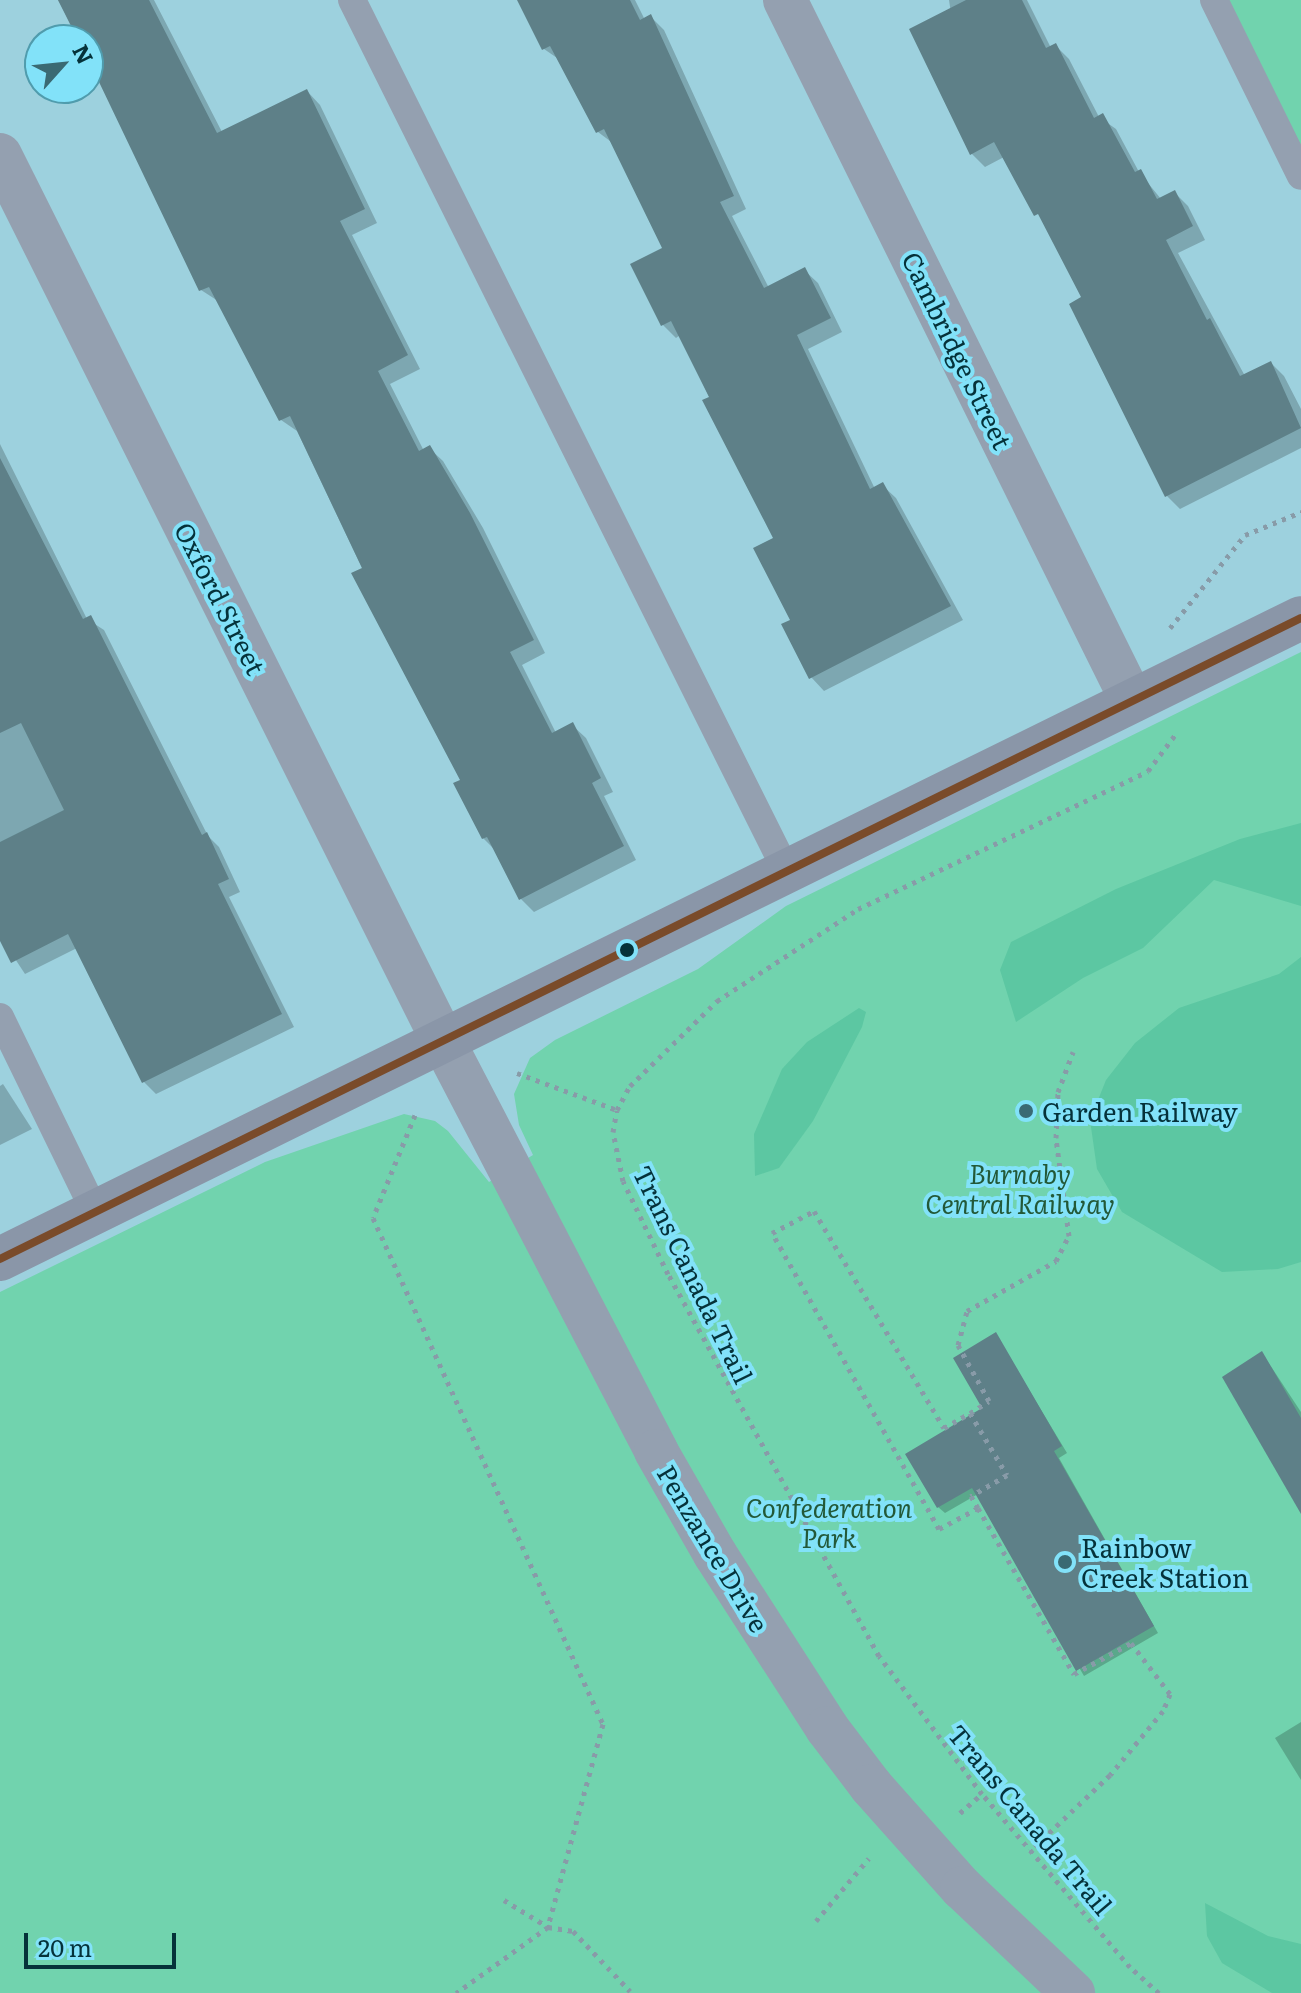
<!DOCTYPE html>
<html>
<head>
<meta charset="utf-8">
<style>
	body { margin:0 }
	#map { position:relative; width:1301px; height:1993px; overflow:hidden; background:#9dd1de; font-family:Literata,serif }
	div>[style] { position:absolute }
	.green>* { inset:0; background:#71d3ae }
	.forest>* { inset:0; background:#5cc7a2 }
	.shadow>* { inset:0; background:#0003 }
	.building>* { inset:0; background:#5e8088 }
	.path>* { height:5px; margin-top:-2.5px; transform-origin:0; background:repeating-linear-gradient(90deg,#889ba8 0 4px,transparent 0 10px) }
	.lane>* { height:28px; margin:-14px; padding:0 14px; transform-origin:14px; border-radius:14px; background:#94a0b0 }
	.street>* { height:44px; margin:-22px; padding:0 22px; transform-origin:22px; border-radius:22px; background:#94a0b0 }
	.secondary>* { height:44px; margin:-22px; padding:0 22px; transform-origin:22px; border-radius:22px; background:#8a96a8 }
	.bus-1>* { height:8px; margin:-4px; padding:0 4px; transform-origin:4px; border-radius:4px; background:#7a4b2a }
	.dots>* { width:22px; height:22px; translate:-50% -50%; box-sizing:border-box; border:4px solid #82e2f9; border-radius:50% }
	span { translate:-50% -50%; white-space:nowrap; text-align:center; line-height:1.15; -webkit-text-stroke:8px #82e2f9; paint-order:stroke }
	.street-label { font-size:26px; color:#05323a }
	.poi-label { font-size:26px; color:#05323a }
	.left { translate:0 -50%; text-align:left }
	.park-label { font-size:26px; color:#235938; font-style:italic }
	.north { position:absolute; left:24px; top:24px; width:80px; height:80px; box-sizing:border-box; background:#82e2f9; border:2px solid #509cad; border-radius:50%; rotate:63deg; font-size:22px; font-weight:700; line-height:32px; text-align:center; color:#05323a }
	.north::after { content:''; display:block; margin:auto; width:28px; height:36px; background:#3a6a73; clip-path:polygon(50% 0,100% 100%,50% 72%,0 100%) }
	.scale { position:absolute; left:24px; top:1933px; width:152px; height:36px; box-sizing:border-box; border:4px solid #05323a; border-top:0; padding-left:10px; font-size:24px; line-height:28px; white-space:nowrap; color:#05323a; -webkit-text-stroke:6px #82e2f9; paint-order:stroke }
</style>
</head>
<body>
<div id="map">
	<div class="green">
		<i style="clip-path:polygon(1214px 0,1301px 0,1301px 175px)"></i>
		<i style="clip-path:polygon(1301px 652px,1301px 1993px,0 1993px,0 1292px,265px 1162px,404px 1114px,435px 1121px,448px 1131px,489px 1182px,533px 1155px,519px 1125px,514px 1094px,530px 1058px,555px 1040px,698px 969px,786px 906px)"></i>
	</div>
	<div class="forest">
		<i style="clip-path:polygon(1301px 823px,1301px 906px,1214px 880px,1143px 948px,1083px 978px,1016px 1022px,1000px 970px,1011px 942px,1116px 889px,1240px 839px)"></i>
		<i style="clip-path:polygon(1301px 957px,1301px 1262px,1278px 1269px,1222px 1272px,1122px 1212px,1097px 1169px,1090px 1120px,1106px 1080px,1135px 1043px,1179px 1008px,1279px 974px)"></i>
		<i style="clip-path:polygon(859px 1008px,866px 1012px,862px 1027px,813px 1121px,779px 1168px,755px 1176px,754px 1134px,782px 1069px,807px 1042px)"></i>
		<i style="clip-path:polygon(1205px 1903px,1268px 1936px,1301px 1944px,1301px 1993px,1272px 1993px,1222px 1963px,1207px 1936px)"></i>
	</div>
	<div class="shadow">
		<i style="clip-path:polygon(58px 0,154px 0,222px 132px,307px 91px,320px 105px,377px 223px,352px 235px,420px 369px,390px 384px,424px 451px,429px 448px,443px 461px,483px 528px,545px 653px,522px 665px,556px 733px,572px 725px,586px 738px,613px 792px,604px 796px,636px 860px,534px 912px,521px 899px,497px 852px,483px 838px,463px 781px,297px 431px,281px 420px,218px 301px,201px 290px,88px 57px,88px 40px,79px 40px)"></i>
		<i style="clip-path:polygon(518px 0,635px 0,645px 20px,651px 17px,664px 30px,746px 209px,732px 216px,769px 288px,804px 270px,818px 283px,842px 332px,808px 349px,875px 489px,882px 485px,896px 498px,963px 620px,824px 691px,811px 677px,776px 539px,680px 335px,676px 338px,663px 325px,665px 249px,614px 144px,598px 132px,560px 60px,544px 49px)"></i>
		<i style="clip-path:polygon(949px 0,1027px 0,1051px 48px,1056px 46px,1069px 59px,1099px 117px,1116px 129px,1139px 172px,1161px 199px,1174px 192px,1188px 206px,1205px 240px,1178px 253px,1245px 376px,1271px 363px,1284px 376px,1301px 409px,1301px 448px,1180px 509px,1167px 496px,1083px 298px,1047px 227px,1004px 157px,985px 167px,971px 153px)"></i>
		<i style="clip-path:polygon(0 444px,87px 619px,104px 630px,208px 836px,219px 847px,240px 892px,229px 897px,294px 1027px,156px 1094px,144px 1082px,77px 948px,25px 974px,0 936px)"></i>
		<i style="clip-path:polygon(3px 1084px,32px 1129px,0 1145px,0 1086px)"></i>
		<i style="clip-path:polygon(996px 1335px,1067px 1453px,1059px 1458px,1158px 1633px,1084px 1676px,978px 1494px,945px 1513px,938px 1507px,985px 1409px)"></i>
		<i style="clip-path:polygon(1262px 1353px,1301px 1412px,1301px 1510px)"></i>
		<i style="clip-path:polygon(1301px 1722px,1301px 1780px,1275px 1738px)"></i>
	</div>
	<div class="building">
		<i style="clip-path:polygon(58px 0,149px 0,217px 133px,307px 89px,365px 209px,340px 221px,408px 355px,378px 371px,419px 451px,430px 445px,470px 513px,534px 640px,510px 652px,552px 733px,573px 722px,601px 778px,592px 783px,624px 846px,519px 900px,487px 837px,482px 839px,453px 783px,460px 780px,351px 573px,362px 568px,290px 416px,279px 421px,209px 287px,199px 291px,88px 59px,88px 40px,78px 40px)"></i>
		<i style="clip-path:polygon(517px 0,630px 0,640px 20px,651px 14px,734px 196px,720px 202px,764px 288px,805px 267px,831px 318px,797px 335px,870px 489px,883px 482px,951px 606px,809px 679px,781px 624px,790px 620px,753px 548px,773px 538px,702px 400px,709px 397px,671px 321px,661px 326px,630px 264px,662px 248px,604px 129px,596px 133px,550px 46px,542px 50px)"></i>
		<i style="clip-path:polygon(966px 0,1022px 0,1046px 48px,1056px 43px,1094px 118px,1103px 113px,1135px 172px,1141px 169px,1157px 199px,1175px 190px,1193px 226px,1166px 240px,1207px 320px,1210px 318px,1240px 376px,1271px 361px,1301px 428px,1165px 497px,1069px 304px,1081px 297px,1038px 214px,1034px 216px,994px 142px,970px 155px,909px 29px)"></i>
		<i style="clip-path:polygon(0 458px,83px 619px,91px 615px,202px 835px,207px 832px,229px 879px,218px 884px,282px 1014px,142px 1083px,68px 934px,11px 963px,0 941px,0 842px,64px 810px,21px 723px,0 733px)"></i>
		<i style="clip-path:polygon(996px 1332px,1062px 1446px,1054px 1451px,1154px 1626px,1076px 1671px,972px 1488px,937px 1508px,905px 1454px,982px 1408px,953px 1358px)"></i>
		<i style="clip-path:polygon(1262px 1351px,1301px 1418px,1301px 1514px,1222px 1377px)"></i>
	</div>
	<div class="path">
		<i style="left:1170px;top:628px;width:119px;rotate:-51.1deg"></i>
		<i style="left:1245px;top:535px;width:61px;rotate:-22.3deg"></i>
		<i style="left:517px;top:1073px;width:107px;rotate:20.3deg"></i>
		<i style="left:415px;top:1115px;width:111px;rotate:112.2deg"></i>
		<i style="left:373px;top:1218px;width:556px;rotate:65.56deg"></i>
		<i style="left:603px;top:1724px;width:210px;rotate:105.2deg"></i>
		<i style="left:548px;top:1927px;width:113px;rotate:144.3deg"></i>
		<i style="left:970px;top:1413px;width:22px;rotate:-32deg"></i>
		<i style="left:989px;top:1401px;width:64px;rotate:-119deg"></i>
		<i style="left:958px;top:1345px;width:35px;rotate:-75deg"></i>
		<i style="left:967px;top:1311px;width:102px;rotate:-29.3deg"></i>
		<i style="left:1056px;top:1261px;width:28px;rotate:-63deg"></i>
		<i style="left:1069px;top:1236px;width:99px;rotate:-97.6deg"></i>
		<i style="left:1056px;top:1138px;width:46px;rotate:-87.5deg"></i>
		<i style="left:1058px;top:1092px;width:43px;rotate:-69.4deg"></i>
		<i style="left:978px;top:1508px;width:44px;rotate:151.7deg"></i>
		<i style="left:939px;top:1529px;width:340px;rotate:-119.4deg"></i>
		<i style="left:772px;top:1233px;width:47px;rotate:-27.6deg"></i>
		<i style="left:814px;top:1211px;width:253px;rotate:59.1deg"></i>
		<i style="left:944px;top:1428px;width:30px;rotate:-30deg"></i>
		<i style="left:970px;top:1413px;width:72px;rotate:59.2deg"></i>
		<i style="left:1007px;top:1475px;width:42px;rotate:149.7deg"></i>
		<i style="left:971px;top:1496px;width:14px;rotate:60deg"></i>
		<i style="left:978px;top:1508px;width:192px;rotate:60deg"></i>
		<i style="left:1074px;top:1674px;width:65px;rotate:-28.5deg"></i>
		<i style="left:1131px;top:1643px;width:64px;rotate:52.6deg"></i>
		<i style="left:1170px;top:1694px;width:18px;rotate:112deg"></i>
		<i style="left:1163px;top:1711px;width:83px;rotate:129.6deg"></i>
		<i style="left:1110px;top:1775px;width:110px;rotate:136.5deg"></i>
		<i style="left:960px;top:1813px;width:29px;rotate:-41deg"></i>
		<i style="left:504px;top:1900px;width:52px;rotate:31.5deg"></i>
		<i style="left:548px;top:1927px;width:25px;rotate:9deg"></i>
		<i style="left:573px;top:1931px;width:83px;rotate:46.5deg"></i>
		<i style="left:816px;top:1921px;width:82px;rotate:-49.9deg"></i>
		<i style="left:1159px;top:1993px;width:39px;rotate:-138deg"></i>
		<i style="left:1130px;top:1967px;width:228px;rotate:-130.5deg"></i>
		<i style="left:982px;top:1794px;width:172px;rotate:-126.7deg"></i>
		<i style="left:879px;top:1656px;width:436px;rotate:-118.9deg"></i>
		<i style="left:668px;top:1274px;width:103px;rotate:-115.8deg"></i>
		<i style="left:623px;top:1181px;width:50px;rotate:-101.5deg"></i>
		<i style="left:613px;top:1132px;width:22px;rotate:-80deg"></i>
		<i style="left:617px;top:1110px;width:27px;rotate:-62deg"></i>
		<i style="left:630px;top:1086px;width:122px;rotate:-44.3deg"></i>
		<i style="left:717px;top:1001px;width:168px;rotate:-33.1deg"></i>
		<i style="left:858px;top:909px;width:321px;rotate:-25.4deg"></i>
		<i style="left:1148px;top:771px;width:45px;rotate:-53.1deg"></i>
	</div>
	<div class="lane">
		<i style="left:352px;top:0;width:974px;rotate:63.49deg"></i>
		<i style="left:1214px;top:0;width:196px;rotate:63.7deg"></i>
		<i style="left:0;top:1017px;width:217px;rotate:64deg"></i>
	</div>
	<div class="street">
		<i style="left:785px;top:0;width:782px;rotate:63.66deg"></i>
		<i style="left:0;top:155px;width:991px;rotate:63.43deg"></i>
		<i style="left:443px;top:1041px;width:462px;rotate:62.5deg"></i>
		<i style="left:656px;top:1451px;width:119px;rotate:60.2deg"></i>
		<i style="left:715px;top:1554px;width:207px;rotate:57.2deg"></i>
		<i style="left:827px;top:1728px;width:73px;rotate:52.8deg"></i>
		<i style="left:871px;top:1786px;width:137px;rotate:48.3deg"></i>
		<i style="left:962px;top:1888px;width:153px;rotate:43.4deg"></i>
	</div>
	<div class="secondary">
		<i style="left:0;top:1259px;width:1450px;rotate:-26.23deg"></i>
	</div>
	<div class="bus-1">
		<i style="left:0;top:1259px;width:1450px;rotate:-26.23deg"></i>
	</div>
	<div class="dots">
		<i style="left:627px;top:950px;background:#05323a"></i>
		<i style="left:1026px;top:1111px;background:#3a6a73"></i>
		<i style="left:1065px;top:1562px;background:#3a6a73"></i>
	</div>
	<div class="street-label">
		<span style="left:958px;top:350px;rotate:64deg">Cambridge Street</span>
		<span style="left:221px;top:598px;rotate:63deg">Oxford Street</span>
		<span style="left:694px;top:1274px;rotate:64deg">Trans Canada Trail</span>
		<span style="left:714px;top:1548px;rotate:59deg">Penzance Drive</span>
		<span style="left:1031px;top:1819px;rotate:50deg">Trans Canada Trail</span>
	</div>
	<div class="poi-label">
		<span class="left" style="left:1042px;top:1111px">Garden Railway</span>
		<span class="left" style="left:1081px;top:1562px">Rainbow<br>Creek Station</span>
	</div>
	<div class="park-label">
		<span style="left:1020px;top:1188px">Burnaby<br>Central Railway</span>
		<span style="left:829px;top:1522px">Confederation<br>Park</span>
	</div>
	<div class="north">N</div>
	<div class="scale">20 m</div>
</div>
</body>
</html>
